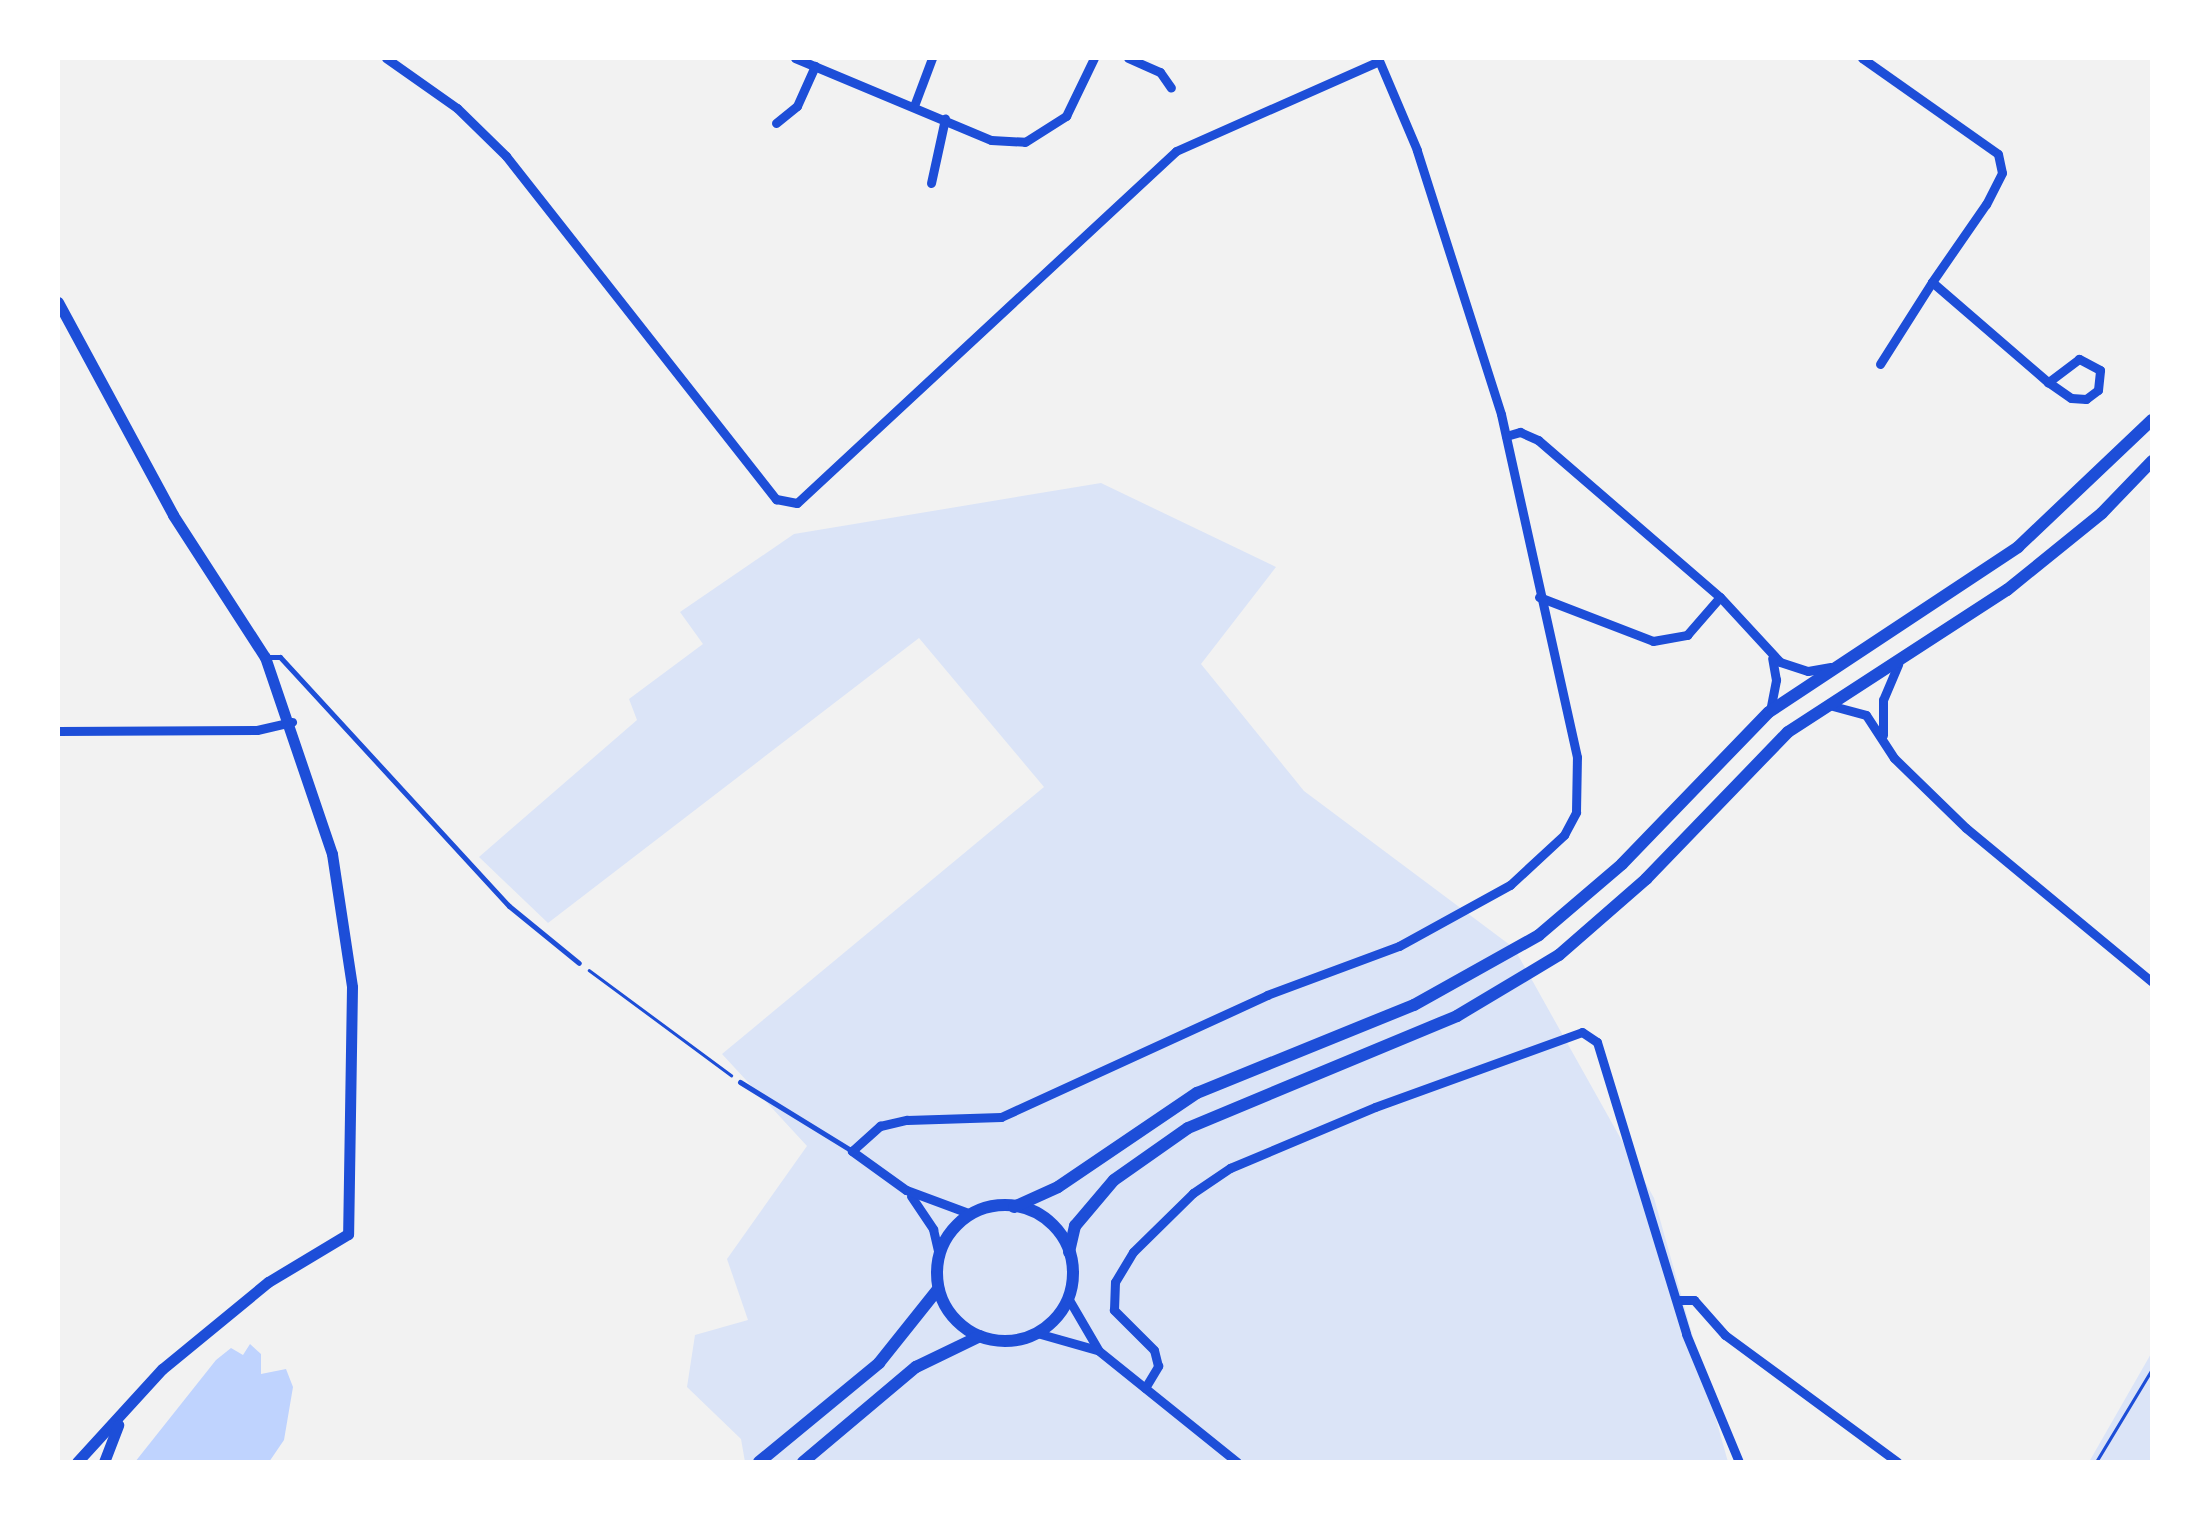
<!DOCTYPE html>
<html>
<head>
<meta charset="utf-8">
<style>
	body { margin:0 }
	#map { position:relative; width:2210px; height:1520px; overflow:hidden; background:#f2f2f2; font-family:Barlow,sans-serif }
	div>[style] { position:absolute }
	.green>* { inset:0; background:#dbe4f7 }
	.water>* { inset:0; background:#bfd3fe }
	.path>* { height:2.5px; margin:-1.25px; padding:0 1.25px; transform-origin:1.25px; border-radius:1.25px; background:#1d4ed8 }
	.service>* { height:5px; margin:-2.5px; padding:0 2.5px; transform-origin:2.5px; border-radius:2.5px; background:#1d4ed8 }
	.minor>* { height:9px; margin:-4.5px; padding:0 4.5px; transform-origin:4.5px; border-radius:4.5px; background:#1d4ed8 }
	.tertiary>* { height:11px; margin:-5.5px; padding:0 5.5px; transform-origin:5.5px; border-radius:5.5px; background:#1d4ed8 }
	.secondary>* { height:12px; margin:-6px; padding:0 6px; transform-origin:6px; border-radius:6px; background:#1d4ed8 }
	.secondary>.ring { margin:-6px; padding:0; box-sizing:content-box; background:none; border:12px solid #1d4ed8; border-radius:50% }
	span { translate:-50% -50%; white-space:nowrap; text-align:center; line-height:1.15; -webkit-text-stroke:9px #fff; paint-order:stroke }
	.frame { position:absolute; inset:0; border:60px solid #fff; pointer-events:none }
</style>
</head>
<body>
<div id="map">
	<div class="green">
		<i style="clip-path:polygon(1101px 483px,1276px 567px,1201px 664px,1304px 791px,1514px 948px,1654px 1198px,1728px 1462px,745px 1462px,741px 1439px,687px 1387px,695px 1335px,748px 1320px,727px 1259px,807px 1146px,722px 1054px,1044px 787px,919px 638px,548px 923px,479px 857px,637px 720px,629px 699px,703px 644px,680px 612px,794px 534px)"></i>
		<i style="clip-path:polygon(2152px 1352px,2152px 1462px,2089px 1462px)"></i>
	</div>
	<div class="water">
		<i style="clip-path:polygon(250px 1344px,261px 1354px,261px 1374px,286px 1369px,293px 1387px,284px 1440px,269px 1462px,135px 1462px,216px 1360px,231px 1348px,243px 1355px)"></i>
	</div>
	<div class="path">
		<i style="left:589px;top:970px;width:177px;rotate:36.5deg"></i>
		<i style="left:2096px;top:1462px;width:109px;rotate:-58.9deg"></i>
	</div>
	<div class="service">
		<i style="left:266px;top:657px;width:14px"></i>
		<i style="left:280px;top:657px;width:338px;rotate:47.4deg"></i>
		<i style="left:509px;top:906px;width:90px;rotate:39.2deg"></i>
		<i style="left:740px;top:1082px;width:132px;rotate:31.6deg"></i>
	</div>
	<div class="minor">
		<i style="left:386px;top:58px;width:87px;rotate:35.2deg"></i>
		<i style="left:457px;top:108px;width:69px;rotate:44.4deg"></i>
		<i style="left:506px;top:156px;width:437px;rotate:51.8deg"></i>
		<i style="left:776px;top:499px;width:21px;rotate:11deg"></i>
		<i style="left:797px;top:503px;width:517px;rotate:-42.88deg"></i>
		<i style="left:1176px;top:151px;width:222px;rotate:-23.9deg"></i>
		<i style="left:795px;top:58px;width:212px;rotate:22.7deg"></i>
		<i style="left:991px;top:140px;width:34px;rotate:3deg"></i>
		<i style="left:1025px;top:142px;width:49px;rotate:-32.4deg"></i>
		<i style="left:1066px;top:116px;width:64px;rotate:-64.2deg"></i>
		<i style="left:1128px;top:58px;width:35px;rotate:24deg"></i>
		<i style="left:1160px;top:72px;width:19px;rotate:55deg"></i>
		<i style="left:1862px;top:58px;width:166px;rotate:35.2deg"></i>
		<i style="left:1998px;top:154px;width:19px;rotate:78deg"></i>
		<i style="left:2002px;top:173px;width:35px;rotate:117deg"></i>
		<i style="left:1986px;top:204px;width:95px;rotate:124.7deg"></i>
		<i style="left:1932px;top:282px;width:153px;rotate:40.8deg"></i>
		<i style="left:2048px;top:382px;width:28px;rotate:35deg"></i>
		<i style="left:2071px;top:398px;width:15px;rotate:4deg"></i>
		<i style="left:2086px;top:399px;width:15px;rotate:-37deg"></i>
		<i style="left:2098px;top:390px;width:20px;rotate:-84deg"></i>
		<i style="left:2100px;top:370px;width:24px;rotate:-152deg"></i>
		<i style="left:2079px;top:359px;width:39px;rotate:143deg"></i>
		<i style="left:914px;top:106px;width:51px;rotate:-69.4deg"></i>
		<i style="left:776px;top:123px;width:27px;rotate:-39deg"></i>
		<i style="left:797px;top:106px;width:44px;rotate:-65.8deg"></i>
		<i style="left:931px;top:183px;width:66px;rotate:-77.7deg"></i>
		<i style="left:1880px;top:364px;width:97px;rotate:-57.6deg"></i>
		<i style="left:1506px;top:436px;width:15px;rotate:-16deg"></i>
		<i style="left:1520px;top:432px;width:20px;rotate:24deg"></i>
		<i style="left:1538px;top:440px;width:240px;rotate:40.8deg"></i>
		<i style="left:1720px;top:597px;width:88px;rotate:47.3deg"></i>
		<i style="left:1780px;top:662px;width:29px;rotate:18deg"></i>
		<i style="left:1808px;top:671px;width:23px;rotate:-10deg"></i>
		<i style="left:1539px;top:597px;width:122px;rotate:21.1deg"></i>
		<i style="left:1653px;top:641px;width:35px;rotate:-10deg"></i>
		<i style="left:1687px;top:635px;width:50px;rotate:-49deg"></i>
		<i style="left:1829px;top:705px;width:38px;rotate:15deg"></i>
		<i style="left:1866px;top:715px;width:51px;rotate:56.9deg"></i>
		<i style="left:1894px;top:758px;width:100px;rotate:44.2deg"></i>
		<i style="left:1966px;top:828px;width:241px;rotate:39.6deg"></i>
		<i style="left:1770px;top:711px;width:32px;rotate:-79deg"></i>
		<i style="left:1776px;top:680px;width:22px;rotate:-100deg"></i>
		<i style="left:58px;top:731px;width:199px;rotate:-0.3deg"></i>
		<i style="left:257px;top:730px;width:36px;rotate:-13deg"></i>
		<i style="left:1883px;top:735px;width:35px;rotate:-90deg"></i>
		<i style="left:1883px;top:700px;width:39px;rotate:-67deg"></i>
		<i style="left:911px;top:1196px;width:40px;rotate:56deg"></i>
		<i style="left:933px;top:1229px;width:28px;rotate:77deg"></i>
		<i style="left:971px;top:1214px;width:69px;rotate:-159.7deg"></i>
		<i style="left:906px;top:1190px;width:67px;rotate:-144.2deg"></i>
		<i style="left:852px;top:1151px;width:38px;rotate:-42deg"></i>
		<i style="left:880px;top:1126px;width:28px;rotate:-13deg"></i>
		<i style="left:907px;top:1120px;width:94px;rotate:-1.8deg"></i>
		<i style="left:1001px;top:1117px;width:293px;rotate:-24.6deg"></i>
		<i style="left:1267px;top:995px;width:141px;rotate:-20.4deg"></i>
		<i style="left:1399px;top:946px;width:127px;rotate:-28.8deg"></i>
		<i style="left:1510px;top:885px;width:74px;rotate:-42.8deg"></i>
		<i style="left:1564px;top:835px;width:26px;rotate:-62deg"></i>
		<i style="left:1576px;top:812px;width:55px;rotate:-89deg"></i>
		<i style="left:1577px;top:757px;width:351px;rotate:-102.5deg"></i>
		<i style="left:1501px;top:414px;width:277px;rotate:-107.7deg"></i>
		<i style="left:1417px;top:150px;width:100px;rotate:-113deg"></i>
		<i style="left:1068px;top:1298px;width:61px;rotate:59.7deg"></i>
		<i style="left:1099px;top:1351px;width:177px;rotate:38.8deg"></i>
		<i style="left:1678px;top:1300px;width:16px"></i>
		<i style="left:1694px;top:1300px;width:47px;rotate:48.5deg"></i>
		<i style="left:1725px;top:1335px;width:214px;rotate:36.4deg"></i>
		<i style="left:1037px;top:1333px;width:62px;rotate:15.8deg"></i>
		<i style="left:1145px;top:1388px;width:26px;rotate:-59deg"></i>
		<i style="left:1158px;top:1366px;width:16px;rotate:-104deg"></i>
		<i style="left:1154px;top:1350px;width:57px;rotate:-135deg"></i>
		<i style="left:1114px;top:1310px;width:28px;rotate:-88deg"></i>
		<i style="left:1115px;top:1282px;width:35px;rotate:-59deg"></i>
		<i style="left:1133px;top:1252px;width:84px;rotate:-44.5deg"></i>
		<i style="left:1193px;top:1193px;width:45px;rotate:-34deg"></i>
		<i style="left:1230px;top:1168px;width:157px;rotate:-22.8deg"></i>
		<i style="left:1375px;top:1107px;width:220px;rotate:-19.9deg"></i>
		<i style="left:1582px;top:1032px;width:18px;rotate:34deg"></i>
		<i style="left:1597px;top:1042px;width:305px;rotate:73deg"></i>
		<i style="left:1686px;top:1334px;width:139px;rotate:67.5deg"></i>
	</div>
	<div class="tertiary">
		<i style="left:58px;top:302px;width:242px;rotate:61.6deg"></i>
		<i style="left:173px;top:515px;width:169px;rotate:57.1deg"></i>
		<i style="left:265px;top:657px;width:208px;rotate:71.2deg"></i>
		<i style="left:332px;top:854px;width:134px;rotate:81.4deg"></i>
		<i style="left:352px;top:987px;width:247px;rotate:90.9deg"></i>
		<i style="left:348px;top:1234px;width:93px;rotate:149deg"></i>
		<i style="left:268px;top:1282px;width:137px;rotate:140.6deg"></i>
		<i style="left:162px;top:1369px;width:126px;rotate:132.4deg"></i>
		<i style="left:104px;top:1462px;width:40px;rotate:-69deg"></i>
	</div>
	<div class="secondary">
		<i class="ring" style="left:937px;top:1205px;width:124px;height:124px"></i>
		<i style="left:1014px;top:1207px;width:48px;rotate:-24.4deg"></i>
		<i style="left:1058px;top:1187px;width:168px;rotate:-34.1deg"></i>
		<i style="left:1197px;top:1093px;width:234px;rotate:-22.1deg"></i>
		<i style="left:1414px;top:1005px;width:143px;rotate:-29.2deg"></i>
		<i style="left:1539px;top:935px;width:109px;rotate:-40.5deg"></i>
		<i style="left:1622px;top:864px;width:211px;rotate:-46deg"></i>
		<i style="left:1769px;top:712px;width:299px;rotate:-33.5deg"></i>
		<i style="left:2018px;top:547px;width:185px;rotate:-43.5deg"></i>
		<i style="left:1069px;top:1252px;width:27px;rotate:-77deg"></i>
		<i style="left:1075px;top:1226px;width:60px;rotate:-49.7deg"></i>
		<i style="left:1114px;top:1180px;width:90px;rotate:-35.1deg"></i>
		<i style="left:1188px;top:1128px;width:291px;rotate:-22.6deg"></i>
		<i style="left:1457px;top:1016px;width:119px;rotate:-30.9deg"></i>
		<i style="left:1559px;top:955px;width:116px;rotate:-41.1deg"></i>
		<i style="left:1646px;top:879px;width:204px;rotate:-46deg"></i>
		<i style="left:1788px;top:732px;width:261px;rotate:-33deg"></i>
		<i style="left:2007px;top:590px;width:122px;rotate:-39deg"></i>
		<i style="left:2102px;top:513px;width:72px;rotate:-46.1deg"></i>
		<i style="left:759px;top:1462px;width:156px;rotate:-39.5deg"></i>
		<i style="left:879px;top:1363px;width:95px;rotate:-51.4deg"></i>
		<i style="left:803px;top:1462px;width:148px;rotate:-40.1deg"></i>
		<i style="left:916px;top:1367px;width:71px;rotate:-25.8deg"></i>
	</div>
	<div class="frame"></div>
</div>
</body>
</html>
